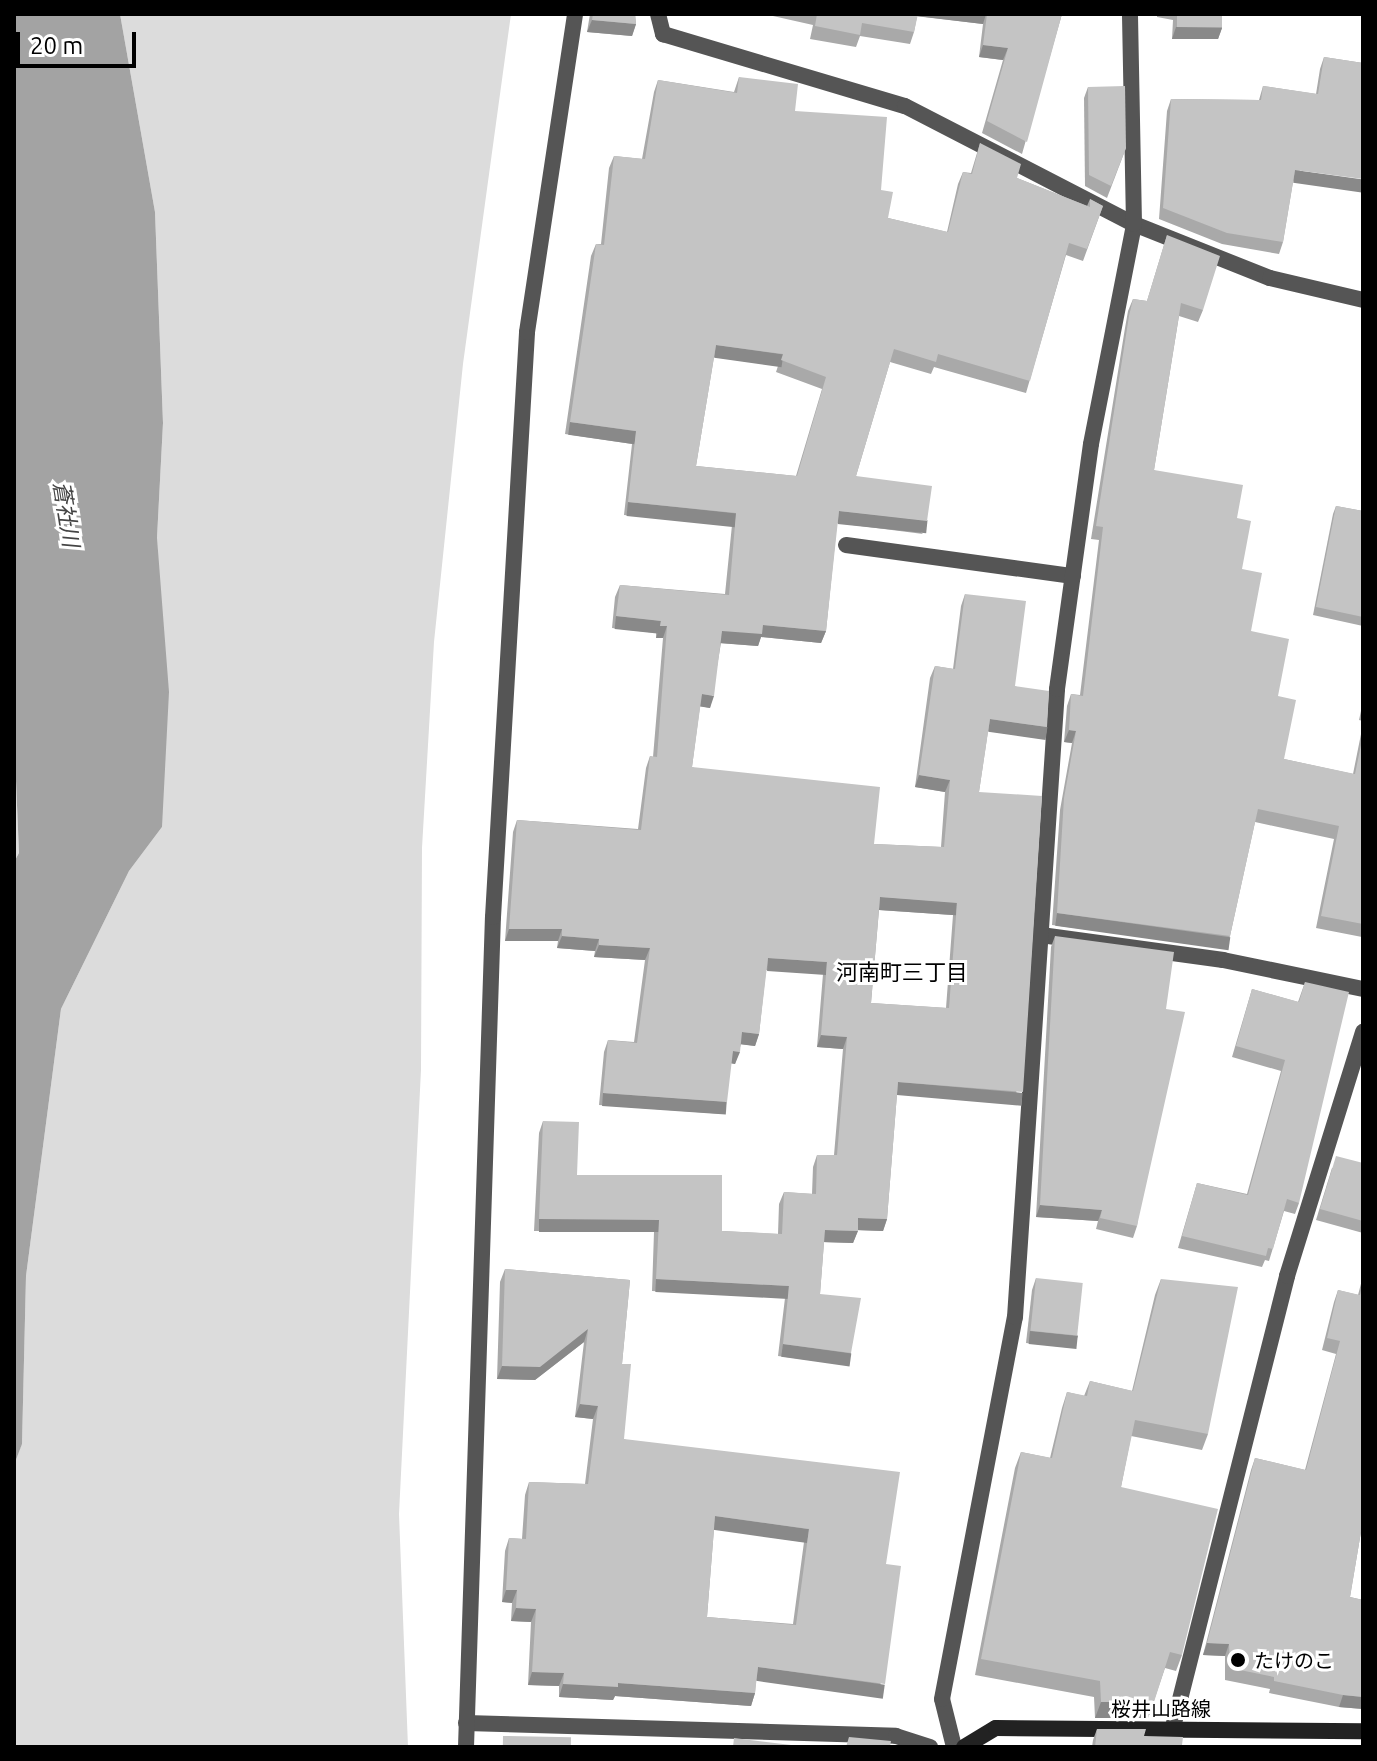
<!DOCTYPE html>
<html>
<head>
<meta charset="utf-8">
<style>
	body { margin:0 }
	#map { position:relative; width:1377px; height:1761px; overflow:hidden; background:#fff; font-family:Ubuntu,"Noto Sans JP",sans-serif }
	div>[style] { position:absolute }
	.green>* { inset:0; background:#dcdcdc }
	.water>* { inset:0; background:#a3a3a3 }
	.street>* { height:16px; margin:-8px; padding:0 8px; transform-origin:8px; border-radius:8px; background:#555 }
	.secondary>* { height:16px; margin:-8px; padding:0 8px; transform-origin:8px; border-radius:8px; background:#222 }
	.wall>* { inset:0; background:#a9a9a9 }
	.shaded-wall>* { inset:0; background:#898989; transform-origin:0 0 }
	.building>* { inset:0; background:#c4c4c4; transform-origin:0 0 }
	.dots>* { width:22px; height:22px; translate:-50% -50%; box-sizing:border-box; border:4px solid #fff; border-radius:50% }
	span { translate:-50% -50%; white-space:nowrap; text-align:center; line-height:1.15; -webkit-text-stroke:6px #fff; paint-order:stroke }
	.poi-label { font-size:20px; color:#000 }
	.left { translate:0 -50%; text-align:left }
	.street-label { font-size:20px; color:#000 }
	.water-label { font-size:22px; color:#444; font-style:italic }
	.neighbourhood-label { font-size:22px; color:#000 }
	.frame { position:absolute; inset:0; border:16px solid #000; pointer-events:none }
	.scale { position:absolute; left:16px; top:32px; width:120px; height:36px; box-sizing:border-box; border:4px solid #000; border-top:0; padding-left:10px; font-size:24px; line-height:28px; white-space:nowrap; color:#000; -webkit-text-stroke:6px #fff; paint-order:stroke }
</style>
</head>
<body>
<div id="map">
	<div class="green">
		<i style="clip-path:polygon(120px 14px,511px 14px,463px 364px,434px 642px,422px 848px,421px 1070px,399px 1514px,408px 1747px,14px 1747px,14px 1465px,22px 1443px,26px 1276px,61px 1009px,129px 871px,162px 827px,157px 538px,163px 423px,155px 212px)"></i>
		<i style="clip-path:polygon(14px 733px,19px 853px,14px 862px)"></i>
	</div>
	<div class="water">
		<i style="clip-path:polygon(14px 14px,120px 14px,155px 212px,163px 423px,157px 538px,169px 692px,162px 827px,129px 871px,61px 1009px,26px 1276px,22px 1444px,14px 1465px,14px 862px,19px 853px,14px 733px)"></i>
	</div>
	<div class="street">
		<i style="left:658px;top:14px;width:21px;rotate:76deg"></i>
		<i style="left:663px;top:34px;width:252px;rotate:16.6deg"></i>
		<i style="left:905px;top:106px;width:258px;rotate:27.3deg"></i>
		<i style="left:1134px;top:224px;width:146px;rotate:21.7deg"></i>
		<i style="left:1270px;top:278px;width:96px;rotate:13.3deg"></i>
		<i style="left:846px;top:545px;width:229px;rotate:7.8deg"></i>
		<i style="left:1041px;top:935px;width:184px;rotate:7.8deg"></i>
		<i style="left:1223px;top:960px;width:143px;rotate:11.7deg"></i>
		<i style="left:466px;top:1723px;width:430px;rotate:1.7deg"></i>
		<i style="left:896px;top:1736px;width:36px;rotate:18deg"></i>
		<i style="left:1173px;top:1727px;width:465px;rotate:-75.8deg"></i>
		<i style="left:1287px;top:1276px;width:256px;rotate:-72.7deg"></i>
		<i style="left:466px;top:1747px;width:830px;rotate:-88.14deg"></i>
		<i style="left:493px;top:917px;width:586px;rotate:-86.67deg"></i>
		<i style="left:527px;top:332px;width:322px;rotate:-81.4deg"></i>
		<i style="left:954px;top:1747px;width:49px;rotate:-104deg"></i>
		<i style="left:942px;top:1699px;width:389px;rotate:-79.2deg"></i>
		<i style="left:1015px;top:1317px;width:629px;rotate:-86.17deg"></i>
		<i style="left:1057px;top:689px;width:247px;rotate:-82.1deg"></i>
		<i style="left:1091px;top:444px;width:224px;rotate:-78.9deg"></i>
		<i style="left:1134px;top:224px;width:210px;rotate:-91.1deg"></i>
	</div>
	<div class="secondary">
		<i style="left:964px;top:1747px;width:37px;rotate:-31deg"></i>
		<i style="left:996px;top:1728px;width:367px;rotate:0.5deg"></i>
	</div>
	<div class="wall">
		<i style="clip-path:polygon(590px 14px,635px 14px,636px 24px,632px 36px,587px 32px)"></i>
		<i style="clip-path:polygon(764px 14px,1062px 14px,1022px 154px,982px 133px,1003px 60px,979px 57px,983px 24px,917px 16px,914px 32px,910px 44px,860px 36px,856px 47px,810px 39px,813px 25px)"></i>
		<i style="clip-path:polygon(1157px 14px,1222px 14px,1222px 28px,1218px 39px,1172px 39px,1173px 20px,1157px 17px)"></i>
		<i style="clip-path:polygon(1324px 57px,1363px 63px,1293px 182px,1283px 242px,1279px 254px,1222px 244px,1159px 219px,1167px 111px,1171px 99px,1259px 100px,1263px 86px,1316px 94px,1320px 69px)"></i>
		<i style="clip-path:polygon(evenodd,739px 77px,795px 111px,881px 190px,888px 218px,947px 232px,958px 184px,963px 172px,971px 173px,980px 143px,1017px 178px,1087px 206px,1090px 199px,1103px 206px,1083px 261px,1066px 255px,1026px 393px,934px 367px,931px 374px,890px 362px,856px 476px,923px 534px,837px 523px,826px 631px,821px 643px,761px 637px,758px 646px,721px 643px,710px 708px,700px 706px,692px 767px,874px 844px,941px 847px,945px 792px,915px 787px,930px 678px,935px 666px,953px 669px,961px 606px,965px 594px,1015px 686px,1047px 727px,1043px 739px,988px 731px,979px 792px,1018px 1104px,897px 1094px,887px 1219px,883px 1231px,858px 1230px,853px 1243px,824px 1242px,820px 1294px,851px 1353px,847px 1365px,778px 1356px,785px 1298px,652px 1291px,654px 1232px,534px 1231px,539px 1133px,543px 1121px,577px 1175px,722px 1231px,778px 1234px,779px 1204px,784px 1192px,812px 1194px,813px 1167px,817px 1155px,834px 1155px,843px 1049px,817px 1047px,823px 974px,766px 970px,759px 1034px,755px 1046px,741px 1044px,735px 1064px,731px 1063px,723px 1114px,599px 1105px,604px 1052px,608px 1040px,634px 1042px,645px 960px,594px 957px,595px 951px,557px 948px,558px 941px,505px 941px,513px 832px,517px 820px,638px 829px,646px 768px,650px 756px,653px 757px,663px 638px,656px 638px,656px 633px,612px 628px,615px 597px,620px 585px,725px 594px,732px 525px,624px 515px,632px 444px,565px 434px,591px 256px,596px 244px,601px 244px,609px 168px,614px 156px,642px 159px,654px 92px,658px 80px,734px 92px,739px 77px,714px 357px,778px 366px,776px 372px,822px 389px,796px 476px,696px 466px,714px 357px,739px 77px,879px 910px,953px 915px,946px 1008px,871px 1003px,879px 910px)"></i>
		<i style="clip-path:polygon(1088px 87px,1126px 148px,1107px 198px,1085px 186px,1084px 98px)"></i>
		<i style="clip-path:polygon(1167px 235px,1203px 310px,1198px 322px,1179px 316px,1154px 470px,1237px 518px,1242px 569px,1251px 631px,1278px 696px,1284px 759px,1353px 774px,1363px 724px,1363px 933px,1362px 937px,1316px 928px,1334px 839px,1255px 822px,1230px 936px,1225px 948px,1052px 925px,1060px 810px,1072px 743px,1064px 742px,1067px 706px,1071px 694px,1080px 695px,1099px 540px,1091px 539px,1125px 328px,1128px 311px,1133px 299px,1147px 301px)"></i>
		<i style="clip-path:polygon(1336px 506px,1363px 511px,1363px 626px,1313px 615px,1333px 514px)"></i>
		<i style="clip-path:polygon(1363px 702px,1363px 721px,1359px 720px)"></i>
		<i style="clip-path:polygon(1055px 936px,1166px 1009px,1137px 1226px,1133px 1238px,1096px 1229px,1098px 1221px,1036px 1217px,1051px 947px)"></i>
		<i style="clip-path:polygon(1305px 982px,1299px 1203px,1295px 1214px,1284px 1211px,1269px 1261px,1265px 1260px,1262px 1267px,1178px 1248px,1197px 1183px,1247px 1194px,1281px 1071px,1232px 1057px,1252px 989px,1298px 1002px)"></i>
		<i style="clip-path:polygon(1363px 1163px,1363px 1233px,1316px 1220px,1332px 1168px)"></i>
		<i style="clip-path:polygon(evenodd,505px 1269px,630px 1280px,622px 1364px,624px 1439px,886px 1564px,880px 1697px,756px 1680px,755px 1693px,751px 1706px,615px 1696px,613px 1700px,559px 1697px,559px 1686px,528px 1685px,531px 1622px,511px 1621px,512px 1603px,502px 1602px,505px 1551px,509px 1538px,522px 1539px,525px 1495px,529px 1482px,585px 1484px,593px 1419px,575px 1417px,584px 1342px,535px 1380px,497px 1379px,500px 1282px,505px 1269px,714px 1529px,804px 1542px,793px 1624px,707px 1617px,714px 1529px)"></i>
		<i style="clip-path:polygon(1363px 1276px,1363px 1520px,1350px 1597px,1363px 1600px,1363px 1709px,1339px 1707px,1269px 1693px,1270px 1689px,1225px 1680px,1225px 1656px,1203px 1655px,1251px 1470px,1255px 1458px,1305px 1470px,1336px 1354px,1322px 1350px,1334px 1302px,1338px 1290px,1358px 1295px)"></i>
		<i style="clip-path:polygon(1036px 1278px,1078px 1336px,1073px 1348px,1026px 1343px,1032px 1290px)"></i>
		<i style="clip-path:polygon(1161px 1279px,1208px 1434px,1202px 1450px,1131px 1436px,1121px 1487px,1182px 1655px,1176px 1671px,1165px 1668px,1148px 1718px,1095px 1718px,1094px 1697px,975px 1675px,1015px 1468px,1021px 1452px,1050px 1458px,1062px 1408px,1067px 1392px,1084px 1396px,1090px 1381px,1132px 1391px,1155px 1295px)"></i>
		<i style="clip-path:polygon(1097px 1729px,1144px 1736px,1187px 1747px,1092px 1747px,1093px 1740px)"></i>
	</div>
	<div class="shaded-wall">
		<i style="clip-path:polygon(916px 14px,986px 14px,983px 24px,915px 16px)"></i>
		<i style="clip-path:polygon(592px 20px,636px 24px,632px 36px,587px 32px)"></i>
		<i style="clip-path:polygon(1176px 27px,1222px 28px,1218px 39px,1172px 39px)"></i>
		<i style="clip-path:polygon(983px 45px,1008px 48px,1003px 60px,979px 57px)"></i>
		<i style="left:1295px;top:170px;width:69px;height:13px;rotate:8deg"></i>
		<i style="left:716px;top:345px;width:68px;height:13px;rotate:8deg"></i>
		<i style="left:570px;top:422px;width:67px;height:13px;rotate:8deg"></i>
		<i style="left:628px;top:502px;width:109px;height:14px;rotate:6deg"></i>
		<i style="left:839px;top:511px;width:89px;height:13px;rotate:6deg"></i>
		<i style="left:616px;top:616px;width:45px;height:13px;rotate:6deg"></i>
		<i style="clip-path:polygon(763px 625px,826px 631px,821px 643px,761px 637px,758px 646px,718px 643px,722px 631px)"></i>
		<i style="clip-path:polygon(660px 626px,667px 626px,663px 638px,656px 638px)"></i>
		<i style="clip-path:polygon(702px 694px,714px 696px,710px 708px,697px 706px)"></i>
		<i style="left:990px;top:719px;width:58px;height:13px;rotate:8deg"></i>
		<i style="clip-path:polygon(1069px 730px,1076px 731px,1072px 743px,1064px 742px)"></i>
		<i style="clip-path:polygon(919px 775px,950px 780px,945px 792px,915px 787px)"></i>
		<i style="left:880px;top:897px;width:77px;height:13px;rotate:4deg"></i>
		<i style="left:1057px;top:913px;width:175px;height:13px;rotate:8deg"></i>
		<i style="clip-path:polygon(509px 929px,562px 929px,558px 941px,505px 941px)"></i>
		<i style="clip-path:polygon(562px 936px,599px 939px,595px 951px,557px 948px)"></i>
		<i style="clip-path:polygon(599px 945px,650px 948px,645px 960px,594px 957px)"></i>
		<i style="left:768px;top:958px;width:59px;height:13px;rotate:4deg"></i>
		<i style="clip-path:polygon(742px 1032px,759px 1034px,755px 1046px,738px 1044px)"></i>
		<i style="clip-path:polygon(821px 1035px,847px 1037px,843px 1049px,817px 1047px)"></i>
		<i style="clip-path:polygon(733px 1051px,740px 1052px,735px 1064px,729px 1063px)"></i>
		<i style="left:898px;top:1082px;width:125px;height:13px;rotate:5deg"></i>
		<i style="left:603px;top:1093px;width:124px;height:13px;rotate:4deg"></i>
		<i style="clip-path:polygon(1040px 1205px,1102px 1210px,1098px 1221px,1036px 1217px)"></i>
		<i style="clip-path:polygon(858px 1218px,887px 1219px,883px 1231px,854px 1230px)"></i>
		<i style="left:539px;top:1219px;width:120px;height:13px"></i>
		<i style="clip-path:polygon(825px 1230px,858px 1231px,853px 1243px,820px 1242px)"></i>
		<i style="left:656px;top:1279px;width:133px;height:13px;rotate:3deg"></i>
		<i style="clip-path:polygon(588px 1329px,584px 1342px,535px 1380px,497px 1379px,502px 1366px)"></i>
		<i style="left:1030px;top:1331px;width:48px;height:13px;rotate:6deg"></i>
		<i style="left:783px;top:1344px;width:69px;height:13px;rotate:8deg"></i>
		<i style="clip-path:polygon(580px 1404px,598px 1406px,593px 1419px,575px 1417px)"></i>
		<i style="left:715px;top:1516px;width:95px;height:14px;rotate:8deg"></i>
		<i style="clip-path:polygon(506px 1590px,517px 1590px,512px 1603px,502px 1602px)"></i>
		<i style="clip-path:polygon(516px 1608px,536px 1609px,531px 1622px,511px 1621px)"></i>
		<i style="clip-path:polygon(1207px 1643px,1229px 1644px,1225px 1656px,1203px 1655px)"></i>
		<i style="left:758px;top:1667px;width:128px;height:14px;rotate:8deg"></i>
		<i style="clip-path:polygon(532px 1672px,564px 1673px,559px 1686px,528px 1685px)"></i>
		<i style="clip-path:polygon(618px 1683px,755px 1693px,751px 1706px,615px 1696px,613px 1700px,559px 1697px,563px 1684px)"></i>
		<i style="clip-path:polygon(1343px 1695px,1363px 1697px,1363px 1709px,1339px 1707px)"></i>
		<i style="clip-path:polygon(1101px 1702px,1154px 1702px,1148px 1718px,1095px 1718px)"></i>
	</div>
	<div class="building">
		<i style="clip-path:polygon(593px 14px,635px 14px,636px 24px,592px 20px)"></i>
		<i style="clip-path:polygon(817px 14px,918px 14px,914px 32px,862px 23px,860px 35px,815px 26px)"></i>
		<i style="clip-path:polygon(987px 14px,1062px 14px,1027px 142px,987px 121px,1008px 48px,983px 45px)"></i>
		<i style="left:1177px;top:14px;width:45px;height:13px"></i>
		<i style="clip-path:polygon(1324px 57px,1363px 63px,1363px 179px,1295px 170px,1283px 242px,1227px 233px,1163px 208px,1171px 99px,1261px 100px,1263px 86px,1318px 94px)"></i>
		<i style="clip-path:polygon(evenodd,739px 77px,798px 84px,795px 111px,887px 117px,881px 190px,893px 192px,888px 218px,948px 232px,963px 172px,972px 174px,980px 143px,1021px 164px,1017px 178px,1090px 207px,1090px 199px,1103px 206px,1087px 249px,1069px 243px,1030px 381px,938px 354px,936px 362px,894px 349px,856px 476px,932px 486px,927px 521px,839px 511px,826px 631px,763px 625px,762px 634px,722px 631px,714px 696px,702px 694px,692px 767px,880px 787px,874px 844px,944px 847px,950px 780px,919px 775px,935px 666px,955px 669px,965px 594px,1026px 601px,1015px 686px,1049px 691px,1047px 727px,990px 719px,979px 792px,1042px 796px,1023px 1092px,898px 1082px,887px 1219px,858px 1218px,858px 1231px,825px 1230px,820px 1294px,861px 1298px,851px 1353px,783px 1344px,789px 1286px,656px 1279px,659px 1220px,539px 1219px,543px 1121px,579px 1122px,577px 1175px,722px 1175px,722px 1231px,782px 1234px,784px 1192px,816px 1194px,817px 1155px,837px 1155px,847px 1037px,821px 1035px,827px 962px,768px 958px,759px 1034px,742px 1032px,740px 1052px,733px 1051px,727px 1102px,603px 1093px,608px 1040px,637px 1043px,650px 948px,599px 945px,599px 939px,562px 936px,562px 929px,509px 929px,517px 820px,641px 830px,650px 756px,657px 757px,667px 626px,660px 626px,661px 621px,616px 616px,620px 585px,729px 595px,736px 513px,628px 502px,636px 431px,570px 422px,596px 244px,604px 245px,614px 156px,645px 159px,658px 80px,737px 93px,739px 77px,716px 345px,783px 354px,781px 360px,826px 377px,797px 476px,696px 466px,716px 345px,739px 77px,880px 897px,957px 903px,949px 1008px,871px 1003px,880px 897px)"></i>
		<i style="clip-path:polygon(1125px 86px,1126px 148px,1111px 186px,1089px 175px,1088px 87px)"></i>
		<i style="clip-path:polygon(1167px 235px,1220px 256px,1203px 310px,1181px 303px,1154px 470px,1243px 485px,1237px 518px,1251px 521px,1242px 569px,1262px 573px,1251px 631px,1289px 639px,1278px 696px,1296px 700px,1284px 759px,1355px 774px,1363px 735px,1363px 924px,1321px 916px,1339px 826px,1258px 809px,1230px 936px,1057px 913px,1064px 798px,1076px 731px,1069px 730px,1071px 694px,1083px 696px,1103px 527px,1096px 526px,1129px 316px,1133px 299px,1147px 301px)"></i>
		<i style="clip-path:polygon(1336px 506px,1363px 511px,1363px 617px,1316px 607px)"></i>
		<i style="clip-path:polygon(1055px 936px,1174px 952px,1166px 1009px,1185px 1012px,1137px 1226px,1100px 1218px,1102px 1210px,1040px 1205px)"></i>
		<i style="clip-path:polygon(1305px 982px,1349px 992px,1299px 1203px,1287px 1199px,1273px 1249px,1268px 1248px,1266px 1256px,1182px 1236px,1197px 1183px,1248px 1195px,1285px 1060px,1236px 1046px,1252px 989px,1299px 1002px)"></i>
		<i style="clip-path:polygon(1336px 1156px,1363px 1163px,1363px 1221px,1320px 1209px)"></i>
		<i style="clip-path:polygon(evenodd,505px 1269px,630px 1280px,622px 1364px,631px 1364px,624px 1439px,900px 1472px,886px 1564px,901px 1566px,885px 1684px,758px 1667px,755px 1693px,618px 1683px,618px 1687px,563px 1684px,564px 1673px,532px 1672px,536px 1609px,516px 1608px,517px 1590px,506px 1590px,509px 1538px,526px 1539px,529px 1482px,588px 1484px,598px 1406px,580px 1404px,588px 1329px,540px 1367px,502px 1366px,505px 1269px,715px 1516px,809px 1529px,796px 1625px,707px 1617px,715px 1516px)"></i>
		<i style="left:1036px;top:1278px;width:47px;height:53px;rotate:6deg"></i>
		<i style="clip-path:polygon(1161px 1279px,1238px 1287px,1208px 1434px,1135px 1420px,1121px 1487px,1218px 1509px,1182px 1655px,1170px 1652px,1154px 1702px,1101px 1702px,1100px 1681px,981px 1659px,1021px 1452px,1052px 1458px,1067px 1392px,1087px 1396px,1090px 1381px,1133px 1391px)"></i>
		<i style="clip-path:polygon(1363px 1282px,1363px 1520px,1350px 1597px,1363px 1600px,1363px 1697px,1343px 1695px,1274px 1681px,1274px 1677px,1230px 1668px,1229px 1644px,1207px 1643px,1255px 1458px,1306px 1470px,1340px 1341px,1327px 1338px,1338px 1290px,1360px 1295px)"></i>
		<i style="clip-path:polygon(1097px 1729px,1146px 1729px,1144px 1736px,1183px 1737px,1182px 1745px,1187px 1745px,1187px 1747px,1095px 1747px)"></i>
		<i style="left:503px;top:1736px;width:68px;height:11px;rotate:1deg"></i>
		<i style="clip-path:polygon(849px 1737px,891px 1741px,890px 1747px,846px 1747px)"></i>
		<i style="clip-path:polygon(734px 1738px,808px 1747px,733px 1747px)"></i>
	</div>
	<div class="dots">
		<i style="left:1238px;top:1660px;background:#000"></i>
	</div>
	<div class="poi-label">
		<span class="left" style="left:1254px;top:1660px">たけのこ</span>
	</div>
	<div class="street-label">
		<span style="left:1161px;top:1708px">桜井山路線</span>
	</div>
	<div class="water-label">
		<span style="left:67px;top:514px;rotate:81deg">蒼社川</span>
	</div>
	<div class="neighbourhood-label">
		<span style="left:902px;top:972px">河南町三丁目</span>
	</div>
	<div class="frame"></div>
	<div class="scale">20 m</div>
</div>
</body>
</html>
